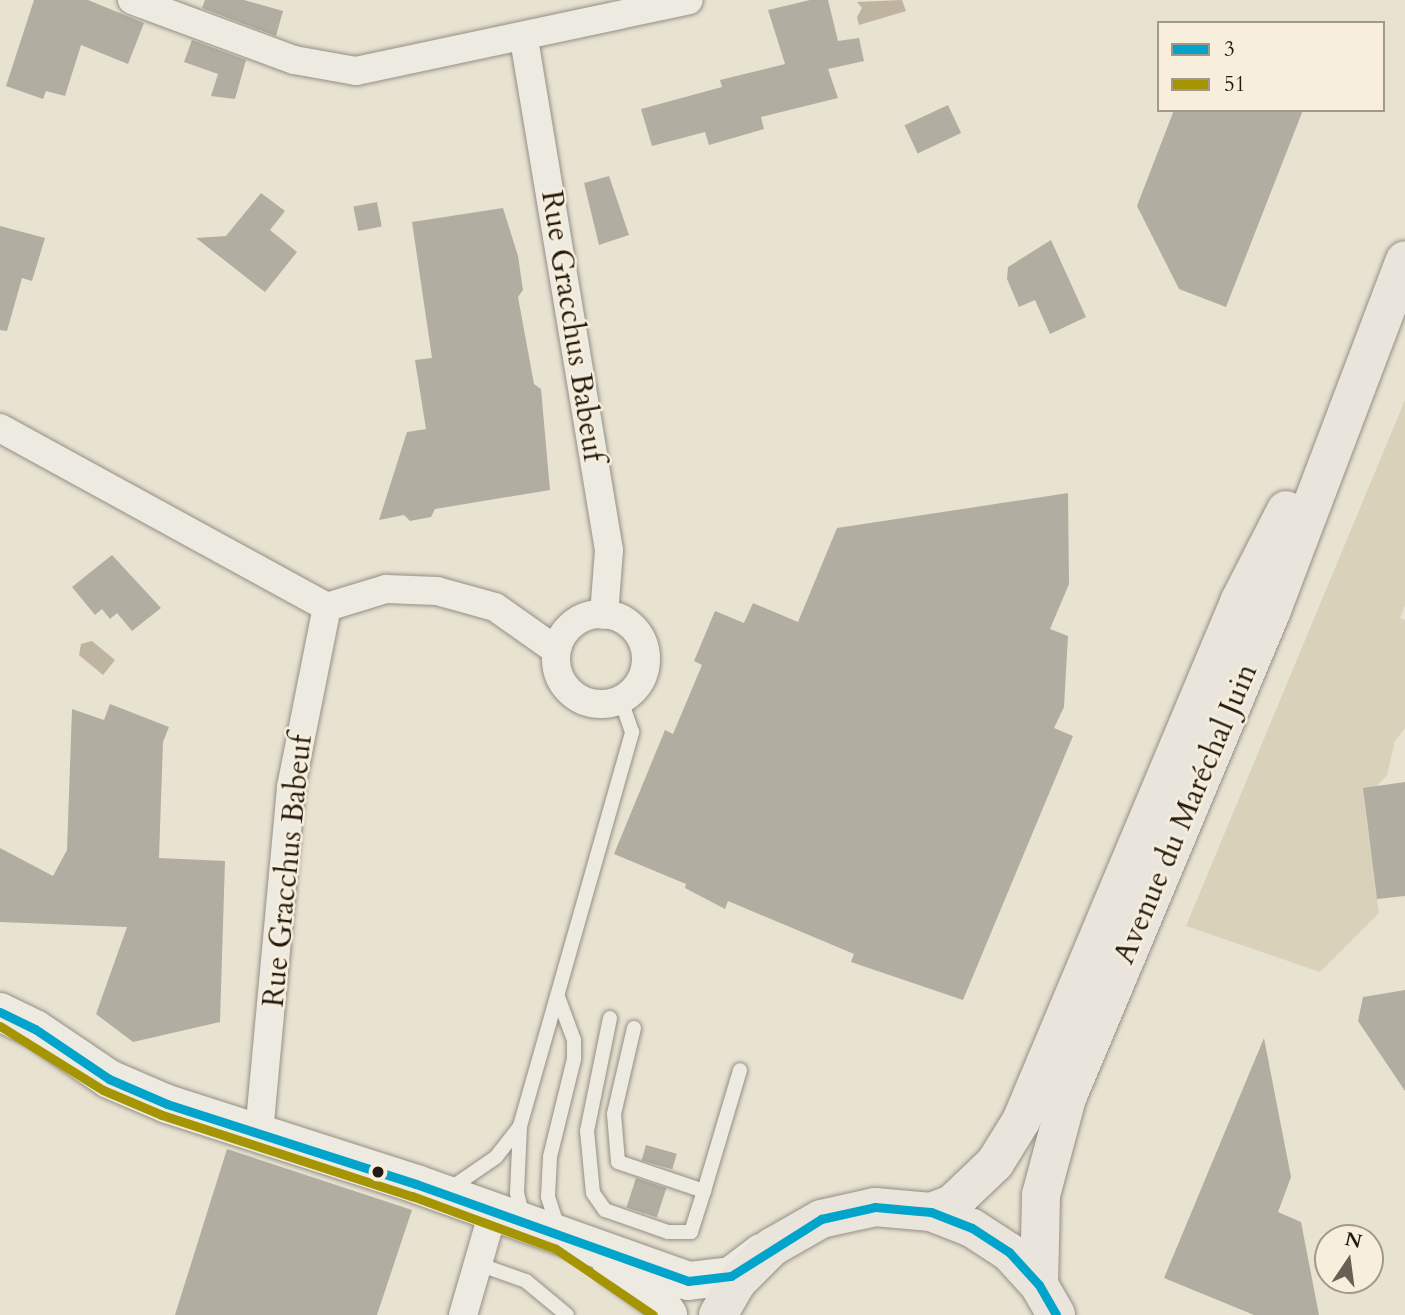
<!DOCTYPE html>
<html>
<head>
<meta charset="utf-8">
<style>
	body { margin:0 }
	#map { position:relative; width:1405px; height:1315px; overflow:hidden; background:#e8e2d1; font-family:Cardo,serif }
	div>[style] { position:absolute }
	.green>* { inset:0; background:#dad1ba }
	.water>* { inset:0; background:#beb49f }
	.building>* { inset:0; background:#b2ada1; transform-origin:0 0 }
	.roads { filter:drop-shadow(0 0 2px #948f85) drop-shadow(0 0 2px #948f85) }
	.lane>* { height:14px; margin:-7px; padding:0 7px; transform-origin:7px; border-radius:7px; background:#edeae1 }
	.street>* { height:28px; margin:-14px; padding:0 14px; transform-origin:14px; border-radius:14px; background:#edeae1 }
	.street>.ring { margin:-14px; padding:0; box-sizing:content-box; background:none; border:28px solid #edeae1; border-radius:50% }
	.secondary>* { height:38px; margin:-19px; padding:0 19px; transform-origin:19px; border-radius:19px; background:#edeae1 }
	.primary>* { height:38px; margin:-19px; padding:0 19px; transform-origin:19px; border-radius:19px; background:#eae5dc }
	.bus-1>* { height:9px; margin:-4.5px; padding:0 4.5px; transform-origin:4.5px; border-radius:4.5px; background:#02a4cc }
	.bus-2>* { height:9px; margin:-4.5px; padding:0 4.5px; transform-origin:4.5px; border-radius:4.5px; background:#a59505 }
	.dots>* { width:19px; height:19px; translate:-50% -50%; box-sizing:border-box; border:4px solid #f7efdb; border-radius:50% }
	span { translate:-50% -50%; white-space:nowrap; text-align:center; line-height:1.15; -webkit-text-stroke:5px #f7efdb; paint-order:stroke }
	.street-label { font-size:30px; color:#231812 }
	.legend { position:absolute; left:1157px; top:21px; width:228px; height:91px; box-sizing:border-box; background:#f7efdb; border:2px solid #a2998b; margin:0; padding:9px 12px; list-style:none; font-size:21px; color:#231812 }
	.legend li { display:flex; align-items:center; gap:14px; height:35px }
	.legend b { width:35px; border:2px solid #a2998b }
	.north { position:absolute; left:1314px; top:1224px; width:70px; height:70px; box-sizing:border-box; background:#f7efdb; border:2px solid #a2998b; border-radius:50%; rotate:13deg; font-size:19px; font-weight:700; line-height:28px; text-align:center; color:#231812 }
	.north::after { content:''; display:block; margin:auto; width:24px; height:32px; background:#685f55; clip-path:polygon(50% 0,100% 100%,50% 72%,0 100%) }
</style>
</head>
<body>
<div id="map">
	<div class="green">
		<i style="clip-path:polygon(1405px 400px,1405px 605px,1400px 618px,1405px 620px,1405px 728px,1395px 741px,1387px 775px,1364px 799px,1379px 913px,1320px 972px,1186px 926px)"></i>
	</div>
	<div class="water">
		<i style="clip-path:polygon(902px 0,906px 11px,859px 25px,857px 17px,862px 8px,857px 2px)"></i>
		<i style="clip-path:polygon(92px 641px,115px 660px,103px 675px,79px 655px,81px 644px)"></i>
	</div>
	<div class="building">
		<i style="clip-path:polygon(34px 0,88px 0,144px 23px,128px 64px,81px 45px,65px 96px,46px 91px,43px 99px,6px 86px)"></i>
		<i style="clip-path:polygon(205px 0,244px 0,283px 11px,276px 36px,202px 8px)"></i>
		<i style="clip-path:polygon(810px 0,828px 0,838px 41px,859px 38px,864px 61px,828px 69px,838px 98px,761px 117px,764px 129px,709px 145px,705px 132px,652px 146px,641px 109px,722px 87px,720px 80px,785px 64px,768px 10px)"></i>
		<i style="clip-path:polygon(192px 40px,246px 60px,235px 99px,211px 96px,218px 74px,184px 62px)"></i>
		<i style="left:948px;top:105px;width:31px;height:48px;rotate:65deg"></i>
		<i style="clip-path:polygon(1174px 110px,1303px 110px,1226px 307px,1179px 289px,1137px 206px)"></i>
		<i style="clip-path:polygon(609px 176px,629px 235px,599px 245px,584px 183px)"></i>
		<i style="clip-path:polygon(261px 193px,285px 211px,270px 230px,297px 252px,265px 292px,196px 238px,226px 236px)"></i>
		<i style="left:377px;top:202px;width:25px;height:24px;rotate:79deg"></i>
		<i style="clip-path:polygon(503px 208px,518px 256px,523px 290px,518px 297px,534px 384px,541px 389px,550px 490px,435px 509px,431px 517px,410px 521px,404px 515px,379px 520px,407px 432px,426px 429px,415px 360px,432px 358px,412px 222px)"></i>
		<i style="clip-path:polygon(0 226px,45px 238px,32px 281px,22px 278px,7px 331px,0 330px)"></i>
		<i style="clip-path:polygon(1051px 240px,1086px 317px,1050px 334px,1035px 300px,1019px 307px,1007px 279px,1008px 267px)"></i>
		<i style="clip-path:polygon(1068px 493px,1069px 584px,1050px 629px,1068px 636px,1064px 707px,1054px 728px,1073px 736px,963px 1000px,851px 962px,854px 954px,728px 901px,725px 909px,685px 888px,686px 884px,614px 854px,665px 730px,673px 734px,702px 665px,694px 661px,715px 611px,744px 623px,753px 603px,798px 622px,837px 528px)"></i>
		<i style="clip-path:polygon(112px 555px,161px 608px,132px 631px,117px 613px,110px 619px,102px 609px,95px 615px,72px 587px)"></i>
		<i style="clip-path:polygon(110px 704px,169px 727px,163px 742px,159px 858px,225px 861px,220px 1022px,133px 1042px,96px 1014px,127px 927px,0 922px,0 848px,53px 876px,67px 850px,72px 709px,104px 720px)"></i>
		<i style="clip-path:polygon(1405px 782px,1405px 896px,1377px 899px,1363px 788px)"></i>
		<i style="clip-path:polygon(1405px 990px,1405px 1091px,1358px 1021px,1363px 997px)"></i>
		<i style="clip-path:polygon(1264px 1038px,1291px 1177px,1278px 1212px,1301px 1222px,1319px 1315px,1254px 1315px,1164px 1278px)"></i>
		<i style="left:646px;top:1145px;width:32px;height:16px;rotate:16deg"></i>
		<i style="clip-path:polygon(227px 1149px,412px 1210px,377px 1315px,175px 1315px)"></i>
		<i style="left:636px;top:1178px;width:32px;height:31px;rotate:18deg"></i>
	</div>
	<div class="roads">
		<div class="lane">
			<i style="left:558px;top:997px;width:46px;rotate:69.6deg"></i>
			<i style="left:574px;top:1040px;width:19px;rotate:90deg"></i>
			<i style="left:574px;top:1059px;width:101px;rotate:103.8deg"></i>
			<i style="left:550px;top:1157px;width:40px;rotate:92.9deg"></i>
			<i style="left:548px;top:1197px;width:35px;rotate:72deg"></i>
			<i style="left:610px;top:1018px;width:115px;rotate:101.5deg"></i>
			<i style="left:587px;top:1131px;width:62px;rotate:84.5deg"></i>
			<i style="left:593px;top:1193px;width:21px;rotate:55deg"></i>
			<i style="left:605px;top:1210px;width:67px;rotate:19.2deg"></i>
			<i style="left:668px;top:1232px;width:23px"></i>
			<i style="left:691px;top:1232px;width:43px;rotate:-72.4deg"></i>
			<i style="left:634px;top:1028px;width:88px;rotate:103.1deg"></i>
			<i style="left:614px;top:1114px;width:48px;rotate:85.2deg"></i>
			<i style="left:618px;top:1162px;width:91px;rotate:18.6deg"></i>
			<i style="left:704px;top:1191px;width:126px;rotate:-73.4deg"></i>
			<i style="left:520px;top:1126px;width:410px;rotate:-74.1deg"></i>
			<i style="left:632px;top:732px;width:34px;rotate:-109deg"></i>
			<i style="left:448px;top:1190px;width:58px;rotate:-34.5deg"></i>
			<i style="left:496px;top:1157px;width:39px;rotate:-52deg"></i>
			<i style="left:520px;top:1126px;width:67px;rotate:92.6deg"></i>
			<i style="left:517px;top:1193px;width:25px;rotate:76deg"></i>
			<i style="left:478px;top:1264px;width:51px;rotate:19.5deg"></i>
			<i style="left:526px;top:1281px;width:53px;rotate:39.7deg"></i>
		</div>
		<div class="street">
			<i style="left:132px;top:0;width:173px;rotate:20.3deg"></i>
			<i style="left:294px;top:60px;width:63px;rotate:10.1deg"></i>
			<i style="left:356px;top:71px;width:340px;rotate:-12deg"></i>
			<i style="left:524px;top:39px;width:518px;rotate:80.56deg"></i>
			<i style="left:609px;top:550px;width:65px;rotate:94.4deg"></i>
			<i style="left:0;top:428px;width:373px;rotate:28.7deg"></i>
			<i class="ring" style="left:556px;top:614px;width:62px;height:62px"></i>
			<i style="left:259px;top:1133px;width:347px;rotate:-84.7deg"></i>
			<i style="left:291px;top:787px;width:184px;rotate:-78.7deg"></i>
			<i style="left:327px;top:607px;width:62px;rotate:-17deg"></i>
			<i style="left:386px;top:589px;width:51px;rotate:2.2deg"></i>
			<i style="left:437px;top:591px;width:60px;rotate:15.4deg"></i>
			<i style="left:495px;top:607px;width:75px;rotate:35.2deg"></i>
			<i style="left:463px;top:1315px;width:107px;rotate:-73.8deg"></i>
		</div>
		<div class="secondary">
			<i style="left:0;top:1012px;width:39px;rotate:26deg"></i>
			<i style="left:35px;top:1029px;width:89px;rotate:34deg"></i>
			<i style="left:109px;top:1079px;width:63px;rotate:23.3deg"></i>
			<i style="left:167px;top:1104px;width:262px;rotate:17.8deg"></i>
			<i style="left:416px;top:1184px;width:289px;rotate:19.6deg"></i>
			<i style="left:688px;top:1281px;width:43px;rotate:-6.6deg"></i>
			<i style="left:731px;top:1276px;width:39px;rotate:-37deg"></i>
			<i style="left:612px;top:1267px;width:57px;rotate:35.7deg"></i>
			<i style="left:658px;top:1300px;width:18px;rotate:56deg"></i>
		</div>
		<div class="primary">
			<i style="left:931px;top:1212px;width:22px;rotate:-21deg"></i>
			<i style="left:952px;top:1204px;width:59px;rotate:-43.6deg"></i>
			<i style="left:995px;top:1163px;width:49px;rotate:-58.2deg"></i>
			<i style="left:1021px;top:1121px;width:565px;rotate:-67.2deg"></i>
			<i style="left:1240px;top:600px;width:101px;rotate:-62.9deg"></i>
			<i style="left:1039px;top:1285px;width:90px;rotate:-88.7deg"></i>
			<i style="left:1041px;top:1195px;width:100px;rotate:-75deg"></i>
			<i style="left:1067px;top:1098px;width:529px;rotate:-67.21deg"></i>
			<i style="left:1272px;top:610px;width:374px;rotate:-69.2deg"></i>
			<i style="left:718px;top:1315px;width:39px;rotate:-60deg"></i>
			<i style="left:738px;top:1281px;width:48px;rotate:-45deg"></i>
			<i style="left:772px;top:1247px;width:56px;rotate:-29.7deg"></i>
			<i style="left:821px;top:1219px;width:55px;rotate:-12.5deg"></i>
			<i style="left:875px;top:1207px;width:56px;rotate:5.1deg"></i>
			<i style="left:931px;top:1212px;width:44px;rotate:21.3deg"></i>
			<i style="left:972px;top:1228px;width:44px;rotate:33deg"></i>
			<i style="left:1009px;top:1252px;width:45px;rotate:47.7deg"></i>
			<i style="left:1039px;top:1285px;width:34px;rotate:60deg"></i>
		</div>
	</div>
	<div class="bus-1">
		<i style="left:0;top:1012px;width:39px;rotate:26deg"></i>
		<i style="left:35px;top:1029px;width:89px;rotate:34deg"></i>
		<i style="left:109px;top:1079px;width:63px;rotate:23.3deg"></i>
		<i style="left:167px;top:1104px;width:262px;rotate:17.8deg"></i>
		<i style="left:416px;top:1184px;width:289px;rotate:19.6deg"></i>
		<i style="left:688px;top:1281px;width:43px;rotate:-6.6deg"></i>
		<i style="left:731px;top:1276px;width:107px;rotate:-32.3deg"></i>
		<i style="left:821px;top:1219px;width:55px;rotate:-12.5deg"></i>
		<i style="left:875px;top:1207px;width:56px;rotate:5.1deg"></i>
		<i style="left:931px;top:1212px;width:44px;rotate:21.3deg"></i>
		<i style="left:972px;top:1228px;width:44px;rotate:33deg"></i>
		<i style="left:1009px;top:1252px;width:45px;rotate:47.7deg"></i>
		<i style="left:1039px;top:1285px;width:34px;rotate:60deg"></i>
	</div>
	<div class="bus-2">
		<i style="left:0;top:1026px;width:121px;rotate:31.9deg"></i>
		<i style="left:103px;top:1090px;width:64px;rotate:23deg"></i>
		<i style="left:162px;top:1115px;width:263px;rotate:18deg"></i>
		<i style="left:412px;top:1196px;width:153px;rotate:20.2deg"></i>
		<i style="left:556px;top:1249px;width:117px;rotate:34.2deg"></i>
	</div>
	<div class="dots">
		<i style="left:378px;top:1172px;background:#231812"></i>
	</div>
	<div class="street-label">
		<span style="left:572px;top:326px;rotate:81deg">Rue Gracchus Babeuf</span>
		<span style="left:1186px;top:814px;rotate:-67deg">Avenue du Maréchal Juin</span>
		<span style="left:288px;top:871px;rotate:-84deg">Rue Gracchus Babeuf</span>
	</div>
	<ul class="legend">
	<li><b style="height:9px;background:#02a4cc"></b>3</li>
	<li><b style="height:9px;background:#a59505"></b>51</li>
	</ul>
	<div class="north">N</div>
</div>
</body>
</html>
